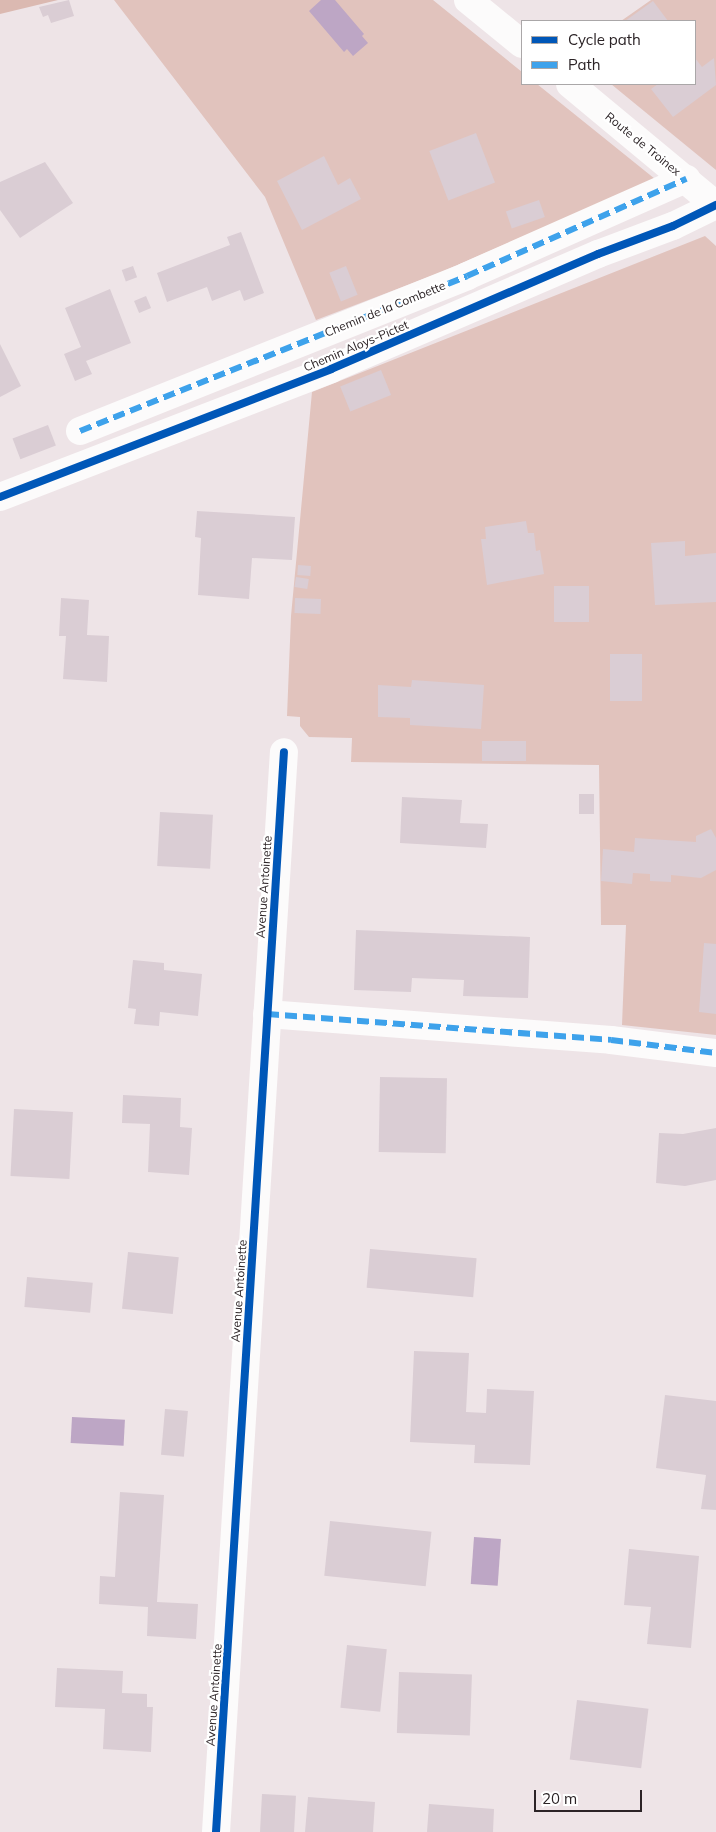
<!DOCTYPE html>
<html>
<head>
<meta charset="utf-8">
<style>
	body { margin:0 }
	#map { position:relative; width:716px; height:1832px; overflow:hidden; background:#eee4e7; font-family:Mulish,sans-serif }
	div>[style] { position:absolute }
	.green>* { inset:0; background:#e1c3bd }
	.forest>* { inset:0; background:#dbb9b1 }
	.water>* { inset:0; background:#bda6c5; transform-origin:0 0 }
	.building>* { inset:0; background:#dacdd4; transform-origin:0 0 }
	.street>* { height:28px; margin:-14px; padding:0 14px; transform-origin:14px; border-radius:14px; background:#fcfbfb }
	.secondary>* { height:28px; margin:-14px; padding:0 14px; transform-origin:14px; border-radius:14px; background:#fcfbfb }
	.quiet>* { height:6px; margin-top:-3px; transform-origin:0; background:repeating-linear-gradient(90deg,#3ea2eb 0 12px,transparent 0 18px) }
	.cycleway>* { height:8px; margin:-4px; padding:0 4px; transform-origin:4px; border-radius:4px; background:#0057b8 }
	span { translate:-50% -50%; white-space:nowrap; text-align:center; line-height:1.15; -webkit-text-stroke:4.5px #fff; paint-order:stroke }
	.street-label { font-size:12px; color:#2b2326 }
	.legend { position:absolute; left:521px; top:20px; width:175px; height:65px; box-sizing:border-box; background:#fff; border:1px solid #aaa7a8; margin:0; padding:6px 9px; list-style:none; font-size:15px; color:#2b2326 }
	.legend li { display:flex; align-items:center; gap:10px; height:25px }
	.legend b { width:25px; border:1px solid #aaa7a8 }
	.scale { position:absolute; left:534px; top:1790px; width:108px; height:22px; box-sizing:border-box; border:2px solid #2b2326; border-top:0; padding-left:6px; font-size:15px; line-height:18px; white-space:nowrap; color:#2b2326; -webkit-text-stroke:4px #fff; paint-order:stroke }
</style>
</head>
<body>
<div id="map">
	<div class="green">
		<i style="clip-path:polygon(114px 0,433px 0,522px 72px,522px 84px,537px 84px,655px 179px,439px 273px,316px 320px,265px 197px)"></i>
		<i style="clip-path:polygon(651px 0,716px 0,716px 170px,611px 84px,695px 84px,695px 21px,621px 21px)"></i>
		<i style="clip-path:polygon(705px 236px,716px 246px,716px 1035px,622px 1025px,626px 925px,601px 925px,599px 765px,351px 762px,352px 738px,309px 737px,300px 726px,300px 717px,287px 716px,291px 616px,312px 392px)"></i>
	</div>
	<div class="forest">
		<i style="clip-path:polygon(0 0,58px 0,0 14px)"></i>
	</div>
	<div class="water">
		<i style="clip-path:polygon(321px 0,335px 0,364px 34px,362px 36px,368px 43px,353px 56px,347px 49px,344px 52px,309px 11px)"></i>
		<i style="left:72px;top:1417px;width:53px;height:26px;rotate:3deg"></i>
		<i style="left:474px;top:1537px;width:27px;height:47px;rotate:4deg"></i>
	</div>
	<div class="building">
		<i style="clip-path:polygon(69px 0,74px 16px,51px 23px,48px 15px,43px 17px,39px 7px)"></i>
		<i style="clip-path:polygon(653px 1px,668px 21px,625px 21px)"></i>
		<i style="clip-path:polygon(695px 58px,702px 67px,714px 58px,716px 85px,673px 117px,651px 89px,658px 84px,695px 84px)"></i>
		<i style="left:476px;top:133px;width:53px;height:50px;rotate:69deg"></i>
		<i style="clip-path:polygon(324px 156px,338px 185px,350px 178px,361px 199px,302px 230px,277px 181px)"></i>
		<i style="clip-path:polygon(45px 162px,73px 203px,20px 238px,0 210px,0 182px)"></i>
		<i style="left:539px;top:200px;width:18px;height:35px;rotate:71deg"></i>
		<i style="clip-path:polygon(241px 232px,264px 293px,244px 301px,240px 290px,212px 301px,207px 287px,167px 302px,157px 273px,230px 245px,227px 237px)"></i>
		<i style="left:133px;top:266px;width:12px;height:12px;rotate:70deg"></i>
		<i style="left:346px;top:266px;width:31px;height:18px;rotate:68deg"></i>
		<i style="clip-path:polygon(110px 289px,131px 343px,86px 361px,92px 374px,75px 381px,64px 354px,81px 347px,65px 308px)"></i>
		<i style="left:146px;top:296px;width:13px;height:13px;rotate:67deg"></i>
		<i style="clip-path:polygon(0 344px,21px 386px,0 397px)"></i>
		<i style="left:381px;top:370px;width:27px;height:44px;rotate:68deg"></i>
		<i style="left:48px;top:425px;width:22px;height:38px;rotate:69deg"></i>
		<i style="clip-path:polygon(197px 511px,295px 517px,292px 560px,252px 558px,249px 599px,198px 595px,201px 538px,195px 537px)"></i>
		<i style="clip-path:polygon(526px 521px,528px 533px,534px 533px,536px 551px,540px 550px,544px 574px,487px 585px,481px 539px,486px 539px,485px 527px)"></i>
		<i style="clip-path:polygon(685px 541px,685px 556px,716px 553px,716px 602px,655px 605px,651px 543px)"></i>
		<i style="left:298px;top:565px;width:13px;height:10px;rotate:4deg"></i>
		<i style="left:296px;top:577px;width:13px;height:10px;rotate:9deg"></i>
		<i style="left:554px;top:586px;width:35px;height:36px"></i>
		<i style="clip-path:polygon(61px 598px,89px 600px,87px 635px,109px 636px,107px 682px,63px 679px,66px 636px,59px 636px)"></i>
		<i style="left:295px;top:598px;width:26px;height:15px;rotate:2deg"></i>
		<i style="left:610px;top:654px;width:32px;height:47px"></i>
		<i style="clip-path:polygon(412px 680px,484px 685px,481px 729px,410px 725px,410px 718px,378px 717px,378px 685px,411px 687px)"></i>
		<i style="left:526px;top:741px;width:20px;height:44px;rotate:90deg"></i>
		<i style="left:594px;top:794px;width:20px;height:15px;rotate:90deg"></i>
		<i style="clip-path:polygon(402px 797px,462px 800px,460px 823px,488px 824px,486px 848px,400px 843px)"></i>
		<i style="left:160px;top:812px;width:53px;height:54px;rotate:3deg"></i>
		<i style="clip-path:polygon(711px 829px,716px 838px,716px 870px,701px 878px,671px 875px,671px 882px,650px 881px,650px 874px,633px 873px,632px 884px,601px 881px,603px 849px,634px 852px,635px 838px,696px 842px,696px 836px)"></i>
		<i style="clip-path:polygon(356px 930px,530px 937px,528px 998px,463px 996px,464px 980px,412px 978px,411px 992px,354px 990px)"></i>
		<i style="clip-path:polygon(704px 943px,716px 944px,716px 1014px,699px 1012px)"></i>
		<i style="clip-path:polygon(133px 960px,164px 963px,164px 970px,202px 974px,198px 1016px,160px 1012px,159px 1026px,134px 1024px,136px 1009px,128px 1008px)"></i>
		<i style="left:380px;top:1077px;width:67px;height:75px;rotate:1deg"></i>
		<i style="clip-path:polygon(123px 1095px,181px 1098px,180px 1127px,192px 1128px,189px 1175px,148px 1172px,150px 1124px,122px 1123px)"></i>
		<i style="left:14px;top:1109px;width:59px;height:67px;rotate:3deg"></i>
		<i style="clip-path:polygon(716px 1128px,716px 1180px,685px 1186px,656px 1183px,659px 1133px,683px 1134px)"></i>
		<i style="left:370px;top:1249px;width:107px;height:39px;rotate:5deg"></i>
		<i style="left:128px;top:1252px;width:51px;height:57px;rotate:6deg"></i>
		<i style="left:27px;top:1277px;width:66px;height:30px;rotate:5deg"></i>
		<i style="clip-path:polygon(414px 1351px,469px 1353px,466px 1412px,486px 1413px,487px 1389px,534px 1391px,530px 1465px,474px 1463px,475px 1445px,410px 1442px)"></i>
		<i style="clip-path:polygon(665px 1395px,716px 1401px,716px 1510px,701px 1509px,706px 1475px,656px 1468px)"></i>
		<i style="left:165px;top:1409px;width:23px;height:46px;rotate:5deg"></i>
		<i style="clip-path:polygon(120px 1492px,164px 1495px,157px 1602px,198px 1604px,196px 1639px,147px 1636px,148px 1607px,99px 1604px,100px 1576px,115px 1577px)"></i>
		<i style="left:330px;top:1521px;width:102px;height:55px;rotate:6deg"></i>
		<i style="clip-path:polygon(629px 1549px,699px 1556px,691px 1648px,647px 1644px,651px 1607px,624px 1605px)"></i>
		<i style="left:347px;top:1645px;width:40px;height:63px;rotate:6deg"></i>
		<i style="clip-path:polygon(57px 1668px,123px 1671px,122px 1693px,147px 1694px,147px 1707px,153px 1707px,151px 1752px,103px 1749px,105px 1709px,55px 1707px)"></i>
		<i style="left:399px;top:1672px;width:73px;height:61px;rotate:2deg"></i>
		<i style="left:577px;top:1700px;width:72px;height:60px;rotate:7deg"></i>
		<i style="left:262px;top:1794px;width:34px;height:38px;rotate:3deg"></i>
		<i style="clip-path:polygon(308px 1797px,375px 1802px,373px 1832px,305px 1832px)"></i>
		<i style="clip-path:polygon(429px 1804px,494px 1809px,493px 1832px,427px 1832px)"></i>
	</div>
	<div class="street">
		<i style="left:80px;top:431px;width:417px;rotate:-21.8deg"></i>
		<i style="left:467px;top:276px;width:240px;rotate:-23.9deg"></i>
		<i style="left:0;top:497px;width:355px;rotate:-21.1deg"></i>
		<i style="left:331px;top:369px;width:291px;rotate:-23.3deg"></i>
		<i style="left:598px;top:254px;width:80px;rotate:-20.5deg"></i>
		<i style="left:673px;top:226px;width:48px;rotate:-26deg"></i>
		<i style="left:267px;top:1014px;width:345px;rotate:4.3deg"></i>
		<i style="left:611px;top:1040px;width:106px;rotate:7.1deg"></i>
		<i style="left:216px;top:1832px;width:1082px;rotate:-86.4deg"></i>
	</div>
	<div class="secondary">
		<i style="left:468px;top:0;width:70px;rotate:39.2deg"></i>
		<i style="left:570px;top:84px;width:190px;rotate:39.7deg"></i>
	</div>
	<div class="quiet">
		<i style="left:80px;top:431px;width:417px;rotate:-21.8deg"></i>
		<i style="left:467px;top:276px;width:240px;rotate:-23.9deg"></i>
		<i style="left:267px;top:1014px;width:345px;rotate:4.3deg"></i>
		<i style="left:611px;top:1040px;width:106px;rotate:7.1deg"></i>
	</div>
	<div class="cycleway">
		<i style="left:0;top:497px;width:355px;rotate:-21.1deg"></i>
		<i style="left:331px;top:369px;width:291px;rotate:-23.3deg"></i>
		<i style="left:598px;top:254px;width:80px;rotate:-20.5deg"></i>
		<i style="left:673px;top:226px;width:48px;rotate:-26deg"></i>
		<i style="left:216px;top:1832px;width:1082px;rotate:-86.4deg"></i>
	</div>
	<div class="street-label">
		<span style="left:643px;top:144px;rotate:39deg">Route de Troinex</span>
		<span style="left:385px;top:309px;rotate:-22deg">Chemin de la Combette</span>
		<span style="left:356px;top:346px;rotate:-23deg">Chemin Aloys-Pictet</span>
		<span style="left:264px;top:887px;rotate:-86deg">Avenue Antoinette</span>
		<span style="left:239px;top:1291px;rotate:-86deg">Avenue Antoinette</span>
		<span style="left:214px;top:1695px;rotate:-86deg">Avenue Antoinette</span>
	</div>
	<ul class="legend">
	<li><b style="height:6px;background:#0057b8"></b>Cycle path</li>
	<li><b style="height:6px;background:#3ea2eb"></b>Path</li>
	</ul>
	<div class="scale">20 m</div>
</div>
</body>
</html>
